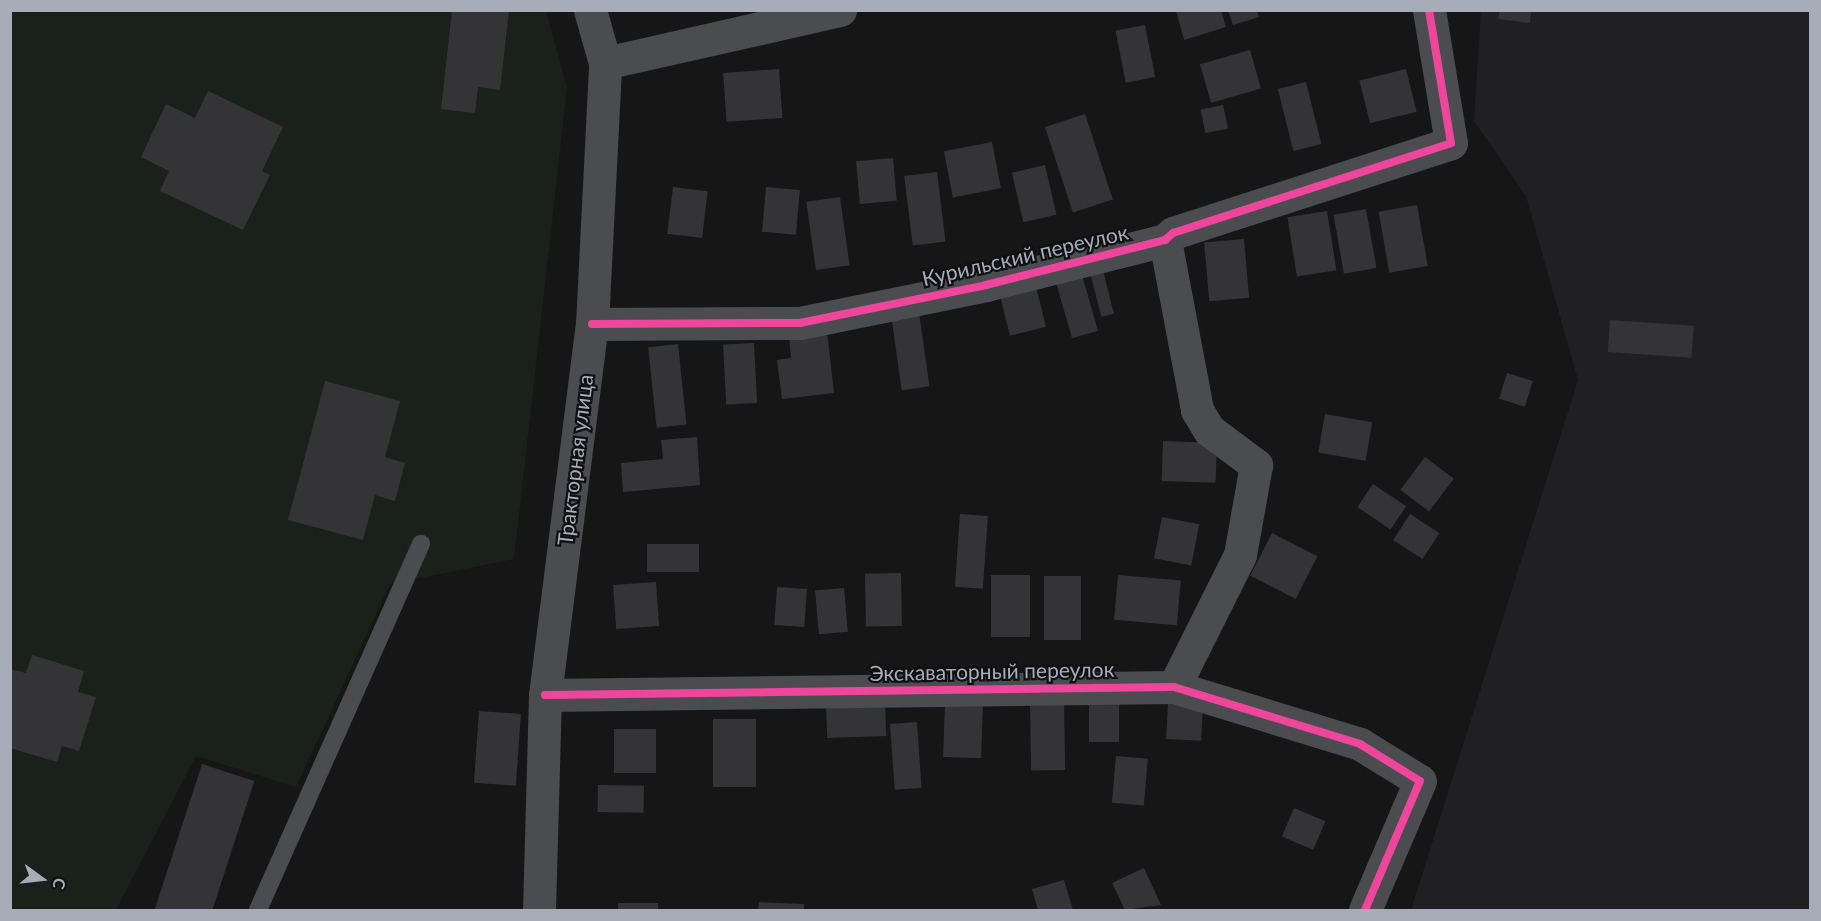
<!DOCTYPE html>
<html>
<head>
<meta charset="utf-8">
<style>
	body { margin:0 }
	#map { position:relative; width:1821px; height:921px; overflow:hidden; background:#161617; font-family:Lato,sans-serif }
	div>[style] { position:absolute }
	.built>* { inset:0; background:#202023 }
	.green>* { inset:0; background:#1a211b }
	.building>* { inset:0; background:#343436; transform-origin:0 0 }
	.service>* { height:18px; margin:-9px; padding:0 9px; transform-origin:9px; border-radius:9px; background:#4a4c50 }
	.minor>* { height:33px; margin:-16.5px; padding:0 16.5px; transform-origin:16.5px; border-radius:16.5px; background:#4a4c50 }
	.cycleway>* { height:8px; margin:-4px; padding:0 4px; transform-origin:4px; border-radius:4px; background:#ed469a }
	span { translate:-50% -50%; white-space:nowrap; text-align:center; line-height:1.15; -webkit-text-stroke:4.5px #101013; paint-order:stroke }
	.street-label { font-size:21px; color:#a6adb9 }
	.frame { position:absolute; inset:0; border:12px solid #a6adb9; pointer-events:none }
	.north { position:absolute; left:12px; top:849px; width:60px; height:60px; -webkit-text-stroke:4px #101013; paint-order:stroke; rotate:105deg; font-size:16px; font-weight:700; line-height:24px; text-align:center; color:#a6adb9 }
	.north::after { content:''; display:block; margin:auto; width:21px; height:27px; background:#a6adb9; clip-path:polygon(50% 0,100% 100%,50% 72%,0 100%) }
</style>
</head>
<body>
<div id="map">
	<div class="built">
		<i style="clip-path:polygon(1481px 11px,1810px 11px,1810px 910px,1411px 910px,1578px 380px,1526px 196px,1474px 121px)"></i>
	</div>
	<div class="green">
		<i style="clip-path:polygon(10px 11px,546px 11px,567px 88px,514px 559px,390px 584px,296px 787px,196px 756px,116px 910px,11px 910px)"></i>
	</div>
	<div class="building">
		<i style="clip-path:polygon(452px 10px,509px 10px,500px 90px,478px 87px,475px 113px,441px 109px)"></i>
		<i style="clip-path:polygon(1176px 10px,1221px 10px,1226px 27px,1184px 40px)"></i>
		<i style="clip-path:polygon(1228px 10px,1257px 10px,1259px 17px,1233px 25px)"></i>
		<i style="clip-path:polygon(1500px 10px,1531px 10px,1530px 23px,1498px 19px)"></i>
		<i style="left:1145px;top:25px;width:53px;height:30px;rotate:79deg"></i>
		<i style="left:1250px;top:50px;width:40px;height:52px;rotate:74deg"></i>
		<i style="left:779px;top:69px;width:49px;height:56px;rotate:86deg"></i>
		<i style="left:1406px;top:69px;width:44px;height:48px;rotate:76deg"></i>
		<i style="left:1306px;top:82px;width:64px;height:29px;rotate:76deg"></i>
		<i style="clip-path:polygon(208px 91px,283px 127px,262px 171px,270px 175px,243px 230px,160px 191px,169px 171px,141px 157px,166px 104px,195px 118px)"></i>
		<i style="left:1223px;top:105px;width:24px;height:23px;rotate:78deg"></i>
		<i style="left:1085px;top:114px;width:90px;height:42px;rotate:72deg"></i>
		<i style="left:992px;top:142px;width:47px;height:49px;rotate:79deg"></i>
		<i style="left:893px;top:158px;width:43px;height:37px;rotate:85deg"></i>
		<i style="left:1045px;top:165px;width:51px;height:34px;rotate:77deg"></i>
		<i style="left:937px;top:172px;width:70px;height:33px;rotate:83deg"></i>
		<i style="left:673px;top:187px;width:35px;height:47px;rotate:7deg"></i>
		<i style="left:766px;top:187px;width:34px;height:45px;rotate:5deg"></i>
		<i style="left:840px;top:197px;width:69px;height:34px;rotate:82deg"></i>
		<i style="left:1417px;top:205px;width:62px;height:39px;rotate:80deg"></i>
		<i style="left:1366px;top:209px;width:60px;height:33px;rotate:80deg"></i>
		<i style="left:1327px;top:211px;width:60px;height:40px;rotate:81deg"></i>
		<i style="left:1244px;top:239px;width:59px;height:40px;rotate:85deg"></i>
		<i style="left:1103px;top:270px;width:45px;height:13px;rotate:76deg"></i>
		<i style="left:1082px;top:275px;width:58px;height:27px;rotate:74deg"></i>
		<i style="left:1036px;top:287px;width:41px;height:37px;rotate:76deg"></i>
		<i style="left:919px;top:312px;width:75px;height:28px;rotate:82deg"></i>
		<i style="left:1610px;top:320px;width:84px;height:32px;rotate:4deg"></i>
		<i style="clip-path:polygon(827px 331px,834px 393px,782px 399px,777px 360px,791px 358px,789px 335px)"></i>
		<i style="left:754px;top:343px;width:60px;height:31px;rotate:87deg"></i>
		<i style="left:678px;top:344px;width:81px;height:30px;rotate:84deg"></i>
		<i style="left:1507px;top:373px;width:27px;height:27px;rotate:17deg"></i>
		<i style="clip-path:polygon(325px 381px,400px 401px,385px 457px,405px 463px,395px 501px,375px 495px,363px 540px,288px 520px)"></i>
		<i style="left:1325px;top:414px;width:48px;height:39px;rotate:10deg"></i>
		<i style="clip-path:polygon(697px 437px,700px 485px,623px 492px,621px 463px,663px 459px,661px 440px)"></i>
		<i style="left:1163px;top:441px;width:54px;height:40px;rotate:2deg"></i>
		<i style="left:1425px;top:457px;width:36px;height:41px;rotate:37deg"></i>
		<i style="left:1373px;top:484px;width:40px;height:28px;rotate:34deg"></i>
		<i style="left:960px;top:514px;width:28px;height:73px;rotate:4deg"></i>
		<i style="left:1410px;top:514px;width:35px;height:31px;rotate:33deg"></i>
		<i style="left:1162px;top:517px;width:38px;height:42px;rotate:11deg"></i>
		<i style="left:1272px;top:533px;width:51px;height:48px;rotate:27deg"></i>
		<i style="left:647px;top:544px;width:52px;height:28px"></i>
		<i style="left:901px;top:573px;width:53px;height:36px;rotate:89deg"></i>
		<i style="left:991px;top:575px;width:39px;height:62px"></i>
		<i style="left:1118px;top:575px;width:63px;height:45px;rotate:5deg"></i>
		<i style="left:1044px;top:576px;width:37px;height:64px"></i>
		<i style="left:656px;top:582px;width:44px;height:43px;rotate:86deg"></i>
		<i style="left:777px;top:587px;width:30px;height:38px;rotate:4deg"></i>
		<i style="left:844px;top:588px;width:44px;height:29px;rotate:85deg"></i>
		<i style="clip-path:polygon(32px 655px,84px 671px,78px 692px,96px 697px,79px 751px,62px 746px,57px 762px,10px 748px,10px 669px,26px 673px)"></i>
		<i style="left:885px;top:702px;width:34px;height:59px;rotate:88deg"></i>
		<i style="left:1064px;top:702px;width:68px;height:34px;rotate:89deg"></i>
		<i style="left:1089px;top:702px;width:30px;height:40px"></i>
		<i style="left:945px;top:703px;width:38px;height:54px;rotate:2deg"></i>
		<i style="left:1168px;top:704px;width:35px;height:35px;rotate:3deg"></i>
		<i style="left:479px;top:711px;width:42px;height:72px;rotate:4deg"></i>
		<i style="left:713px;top:719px;width:43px;height:68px"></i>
		<i style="left:917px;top:722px;width:66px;height:27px;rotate:86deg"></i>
		<i style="left:614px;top:729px;width:42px;height:44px"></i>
		<i style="left:1116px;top:756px;width:32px;height:47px;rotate:5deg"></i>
		<i style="left:202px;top:764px;width:55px;height:153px;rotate:18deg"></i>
		<i style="left:598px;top:785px;width:46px;height:27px;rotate:1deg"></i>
		<i style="left:1294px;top:808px;width:34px;height:31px;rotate:23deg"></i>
		<i style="clip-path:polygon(1144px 868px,1161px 905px,1125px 910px,1112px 883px)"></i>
		<i style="clip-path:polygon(1064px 880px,1073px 910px,1038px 910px,1032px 889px)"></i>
		<i style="clip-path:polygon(759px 902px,804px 904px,804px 910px,758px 910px)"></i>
		<i style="left:618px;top:903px;width:40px;height:7px"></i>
	</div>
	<div class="service">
		<i style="left:258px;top:910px;width:401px;rotate:-66deg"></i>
	</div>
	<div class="minor">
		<i style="left:605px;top:63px;width:241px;rotate:-12.7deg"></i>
		<i style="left:1165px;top:240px;width:173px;rotate:79.3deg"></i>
		<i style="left:1197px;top:410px;width:23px;rotate:59deg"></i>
		<i style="left:1209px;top:430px;width:59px;rotate:36.7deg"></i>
		<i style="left:1256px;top:465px;width:91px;rotate:100.1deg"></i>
		<i style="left:1240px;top:555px;width:148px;rotate:116.6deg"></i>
		<i style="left:592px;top:324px;width:208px;rotate:-0.3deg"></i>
		<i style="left:800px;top:323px;width:190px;rotate:-11.5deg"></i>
		<i style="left:986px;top:285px;width:185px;rotate:-14.1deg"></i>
		<i style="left:1165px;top:240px;width:11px;rotate:-41deg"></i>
		<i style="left:1173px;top:233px;width:292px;rotate:-17.9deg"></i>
		<i style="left:1451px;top:143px;width:135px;rotate:-99.4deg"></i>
		<i style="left:545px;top:695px;width:629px;rotate:-0.73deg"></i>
		<i style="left:1174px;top:687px;width:195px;rotate:17deg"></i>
		<i style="left:1360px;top:744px;width:70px;rotate:31.7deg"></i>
		<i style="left:1420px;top:781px;width:140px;rotate:113.1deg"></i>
		<i style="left:539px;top:910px;width:215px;rotate:-88.4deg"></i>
		<i style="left:545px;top:695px;width:374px;rotate:-82.8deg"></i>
		<i style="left:592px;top:324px;width:261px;rotate:-87.1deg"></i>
		<i style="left:605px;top:63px;width:55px;rotate:-105.8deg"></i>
	</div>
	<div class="cycleway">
		<i style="left:592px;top:324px;width:208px;rotate:-0.3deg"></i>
		<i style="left:800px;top:323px;width:190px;rotate:-11.5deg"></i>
		<i style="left:986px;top:285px;width:185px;rotate:-14.1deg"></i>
		<i style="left:1165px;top:240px;width:11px;rotate:-41deg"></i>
		<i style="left:1173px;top:233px;width:292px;rotate:-17.9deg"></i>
		<i style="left:1451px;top:143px;width:135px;rotate:-99.4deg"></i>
		<i style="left:545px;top:695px;width:629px;rotate:-0.73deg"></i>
		<i style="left:1174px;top:687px;width:195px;rotate:17deg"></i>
		<i style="left:1360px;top:744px;width:70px;rotate:31.7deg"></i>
		<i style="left:1420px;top:781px;width:140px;rotate:113.1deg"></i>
	</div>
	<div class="street-label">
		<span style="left:1025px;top:255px;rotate:-13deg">Курильский переулок</span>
		<span style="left:575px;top:460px;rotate:-83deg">Тракторная улица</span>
		<span style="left:992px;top:671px;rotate:-1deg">Экскаваторный переулок</span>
	</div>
	<div class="frame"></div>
	<div class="north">С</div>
</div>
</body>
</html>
